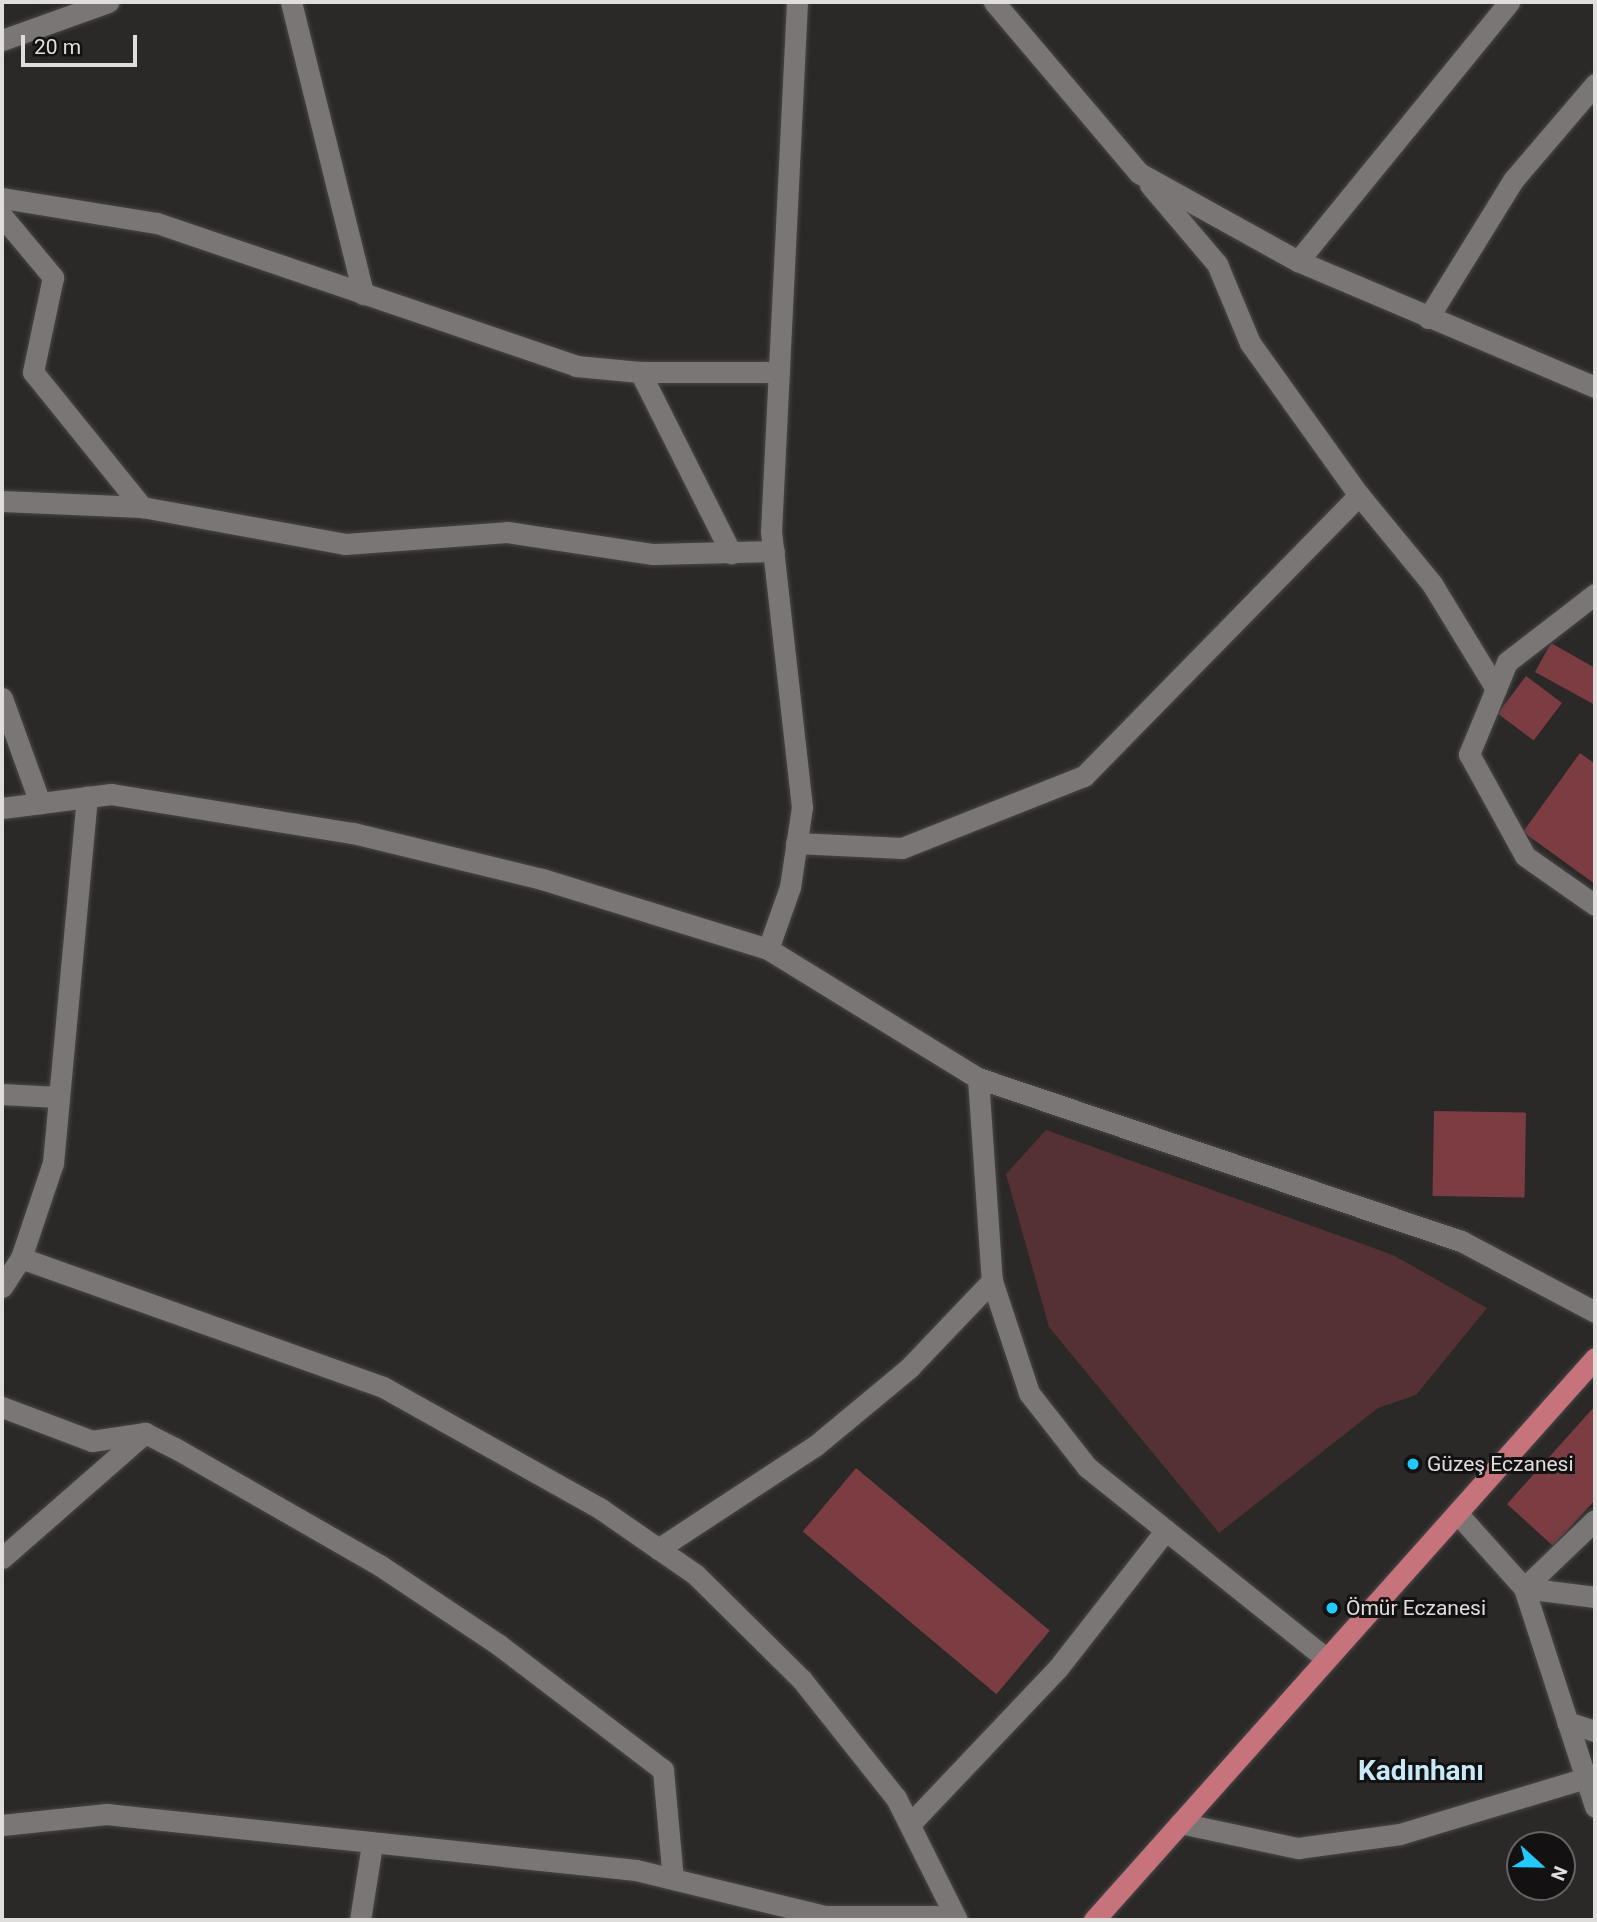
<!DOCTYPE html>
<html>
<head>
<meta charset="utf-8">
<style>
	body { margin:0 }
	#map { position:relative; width:1597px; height:1922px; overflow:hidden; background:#2b2828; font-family:Roboto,sans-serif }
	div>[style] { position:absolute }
	.green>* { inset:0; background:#553133 }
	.building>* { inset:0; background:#7b3d42; transform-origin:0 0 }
	.roads { filter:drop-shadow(0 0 2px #494646) drop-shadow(0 0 2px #494646) }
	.minor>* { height:21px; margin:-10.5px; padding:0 10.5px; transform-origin:10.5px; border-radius:10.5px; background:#7b7676 }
	.major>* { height:21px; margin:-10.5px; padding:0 10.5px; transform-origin:10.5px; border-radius:10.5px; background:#c7737b }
	.dots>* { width:19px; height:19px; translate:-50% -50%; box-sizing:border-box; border:4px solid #131111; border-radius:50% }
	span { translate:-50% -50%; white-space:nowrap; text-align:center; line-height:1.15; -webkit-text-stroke:6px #131111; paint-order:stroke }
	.poi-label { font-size:21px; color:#e0dddd }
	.left { translate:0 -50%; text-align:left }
	.district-label { font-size:28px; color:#c8eaf8; font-weight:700 }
	.frame { position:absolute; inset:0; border:4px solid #e0dddd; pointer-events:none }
	.north { position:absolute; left:1506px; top:1831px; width:70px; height:70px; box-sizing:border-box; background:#131111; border:2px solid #656363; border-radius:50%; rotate:112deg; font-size:19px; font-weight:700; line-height:28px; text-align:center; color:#e0dddd }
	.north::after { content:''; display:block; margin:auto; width:24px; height:32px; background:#22c9fe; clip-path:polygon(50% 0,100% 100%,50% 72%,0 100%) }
	.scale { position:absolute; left:21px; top:35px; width:116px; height:32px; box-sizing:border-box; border:4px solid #e0dddd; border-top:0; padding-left:9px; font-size:21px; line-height:24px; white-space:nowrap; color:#e0dddd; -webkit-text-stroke:5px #131111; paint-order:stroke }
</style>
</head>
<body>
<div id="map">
	<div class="green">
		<i style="clip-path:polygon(1046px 1130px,1393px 1255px,1487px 1308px,1416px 1395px,1378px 1408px,1219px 1533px,1049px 1327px,1006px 1174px)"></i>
	</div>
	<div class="building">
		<i style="clip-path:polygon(1551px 643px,1595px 668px,1595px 705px,1535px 672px)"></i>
		<i style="left:1526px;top:676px;width:45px;height:47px;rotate:37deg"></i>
		<i style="clip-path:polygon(1580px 753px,1595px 764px,1595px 884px,1523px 832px)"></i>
		<i style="left:1434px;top:1111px;width:92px;height:85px;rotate:1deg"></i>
		<i style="clip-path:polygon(1595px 1406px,1595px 1500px,1553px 1546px,1507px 1504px)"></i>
		<i style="left:856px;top:1468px;width:253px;height:83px;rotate:40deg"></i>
	</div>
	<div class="roads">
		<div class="minor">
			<i style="left:291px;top:2px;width:301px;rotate:76.1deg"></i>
			<i style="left:797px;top:2px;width:530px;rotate:92.81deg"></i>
			<i style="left:771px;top:531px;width:278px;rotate:83.6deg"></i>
			<i style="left:802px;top:807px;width:81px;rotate:98.5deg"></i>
			<i style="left:790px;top:887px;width:66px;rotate:109.5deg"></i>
			<i style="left:768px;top:949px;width:246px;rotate:31.6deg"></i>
			<i style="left:978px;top:1078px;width:510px;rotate:18.65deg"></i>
			<i style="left:1461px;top:1241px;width:152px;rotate:27.9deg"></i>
			<i style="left:994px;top:2px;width:224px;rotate:49.7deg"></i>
			<i style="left:1139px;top:173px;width:182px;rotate:29deg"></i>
			<i style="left:1298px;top:261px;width:323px;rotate:23deg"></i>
			<i style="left:2px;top:40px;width:113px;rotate:-19.7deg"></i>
			<i style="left:1150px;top:185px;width:104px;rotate:49.7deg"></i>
			<i style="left:1217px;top:264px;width:86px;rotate:67.3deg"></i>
			<i style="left:1250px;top:343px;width:187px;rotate:54.4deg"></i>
			<i style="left:1359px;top:495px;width:115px;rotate:50.6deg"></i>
			<i style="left:1432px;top:584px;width:123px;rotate:58.6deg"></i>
			<i style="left:2px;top:198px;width:157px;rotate:9.2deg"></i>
			<i style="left:157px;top:223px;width:443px;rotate:18.8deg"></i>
			<i style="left:576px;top:366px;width:64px;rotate:5.4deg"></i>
			<i style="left:640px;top:372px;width:139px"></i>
			<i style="left:2px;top:216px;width:80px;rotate:50.1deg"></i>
			<i style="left:53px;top:277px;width:97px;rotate:101.9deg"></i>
			<i style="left:33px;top:372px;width:174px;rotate:51.1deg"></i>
			<i style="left:1298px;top:261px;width:334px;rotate:-50.8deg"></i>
			<i style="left:1428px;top:318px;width:163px;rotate:-58.3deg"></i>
			<i style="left:1514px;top:179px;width:125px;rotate:-49.5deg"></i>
			<i style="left:640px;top:372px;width:203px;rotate:63.3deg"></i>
			<i style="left:2px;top:501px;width:140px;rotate:2.5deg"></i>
			<i style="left:142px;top:507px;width:206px;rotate:10.3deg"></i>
			<i style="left:345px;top:544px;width:162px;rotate:-4.2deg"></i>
			<i style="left:507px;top:532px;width:148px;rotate:8.6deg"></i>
			<i style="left:653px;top:554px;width:121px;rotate:-1.4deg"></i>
			<i style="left:1595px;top:594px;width:111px;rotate:142.3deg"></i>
			<i style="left:1507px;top:662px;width:100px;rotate:112.4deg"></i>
			<i style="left:1469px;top:754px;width:116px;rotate:61.2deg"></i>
			<i style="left:1525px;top:856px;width:85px;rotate:35deg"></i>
			<i style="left:2px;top:698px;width:112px;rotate:70.1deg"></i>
			<i style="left:2px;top:808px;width:110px;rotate:-7.3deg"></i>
			<i style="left:111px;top:794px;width:245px;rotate:9.2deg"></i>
			<i style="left:353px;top:833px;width:195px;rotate:13.7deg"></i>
			<i style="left:542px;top:879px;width:237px;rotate:17.2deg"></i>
			<i style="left:796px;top:843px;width:106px;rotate:2.7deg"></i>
			<i style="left:902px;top:848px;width:196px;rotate:-21.6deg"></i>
			<i style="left:1084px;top:776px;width:393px;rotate:-45.6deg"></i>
			<i style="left:978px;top:1078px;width:203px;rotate:86.1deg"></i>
			<i style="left:992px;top:1281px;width:118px;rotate:71.7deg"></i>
			<i style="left:1029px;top:1393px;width:94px;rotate:51.9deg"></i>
			<i style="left:1087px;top:1467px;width:307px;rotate:38.7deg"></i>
			<i style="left:2px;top:1094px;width:55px;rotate:3.1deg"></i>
			<i style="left:21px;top:1258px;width:384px;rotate:19.6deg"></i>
			<i style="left:383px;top:1387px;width:250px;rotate:29.2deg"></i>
			<i style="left:601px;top:1509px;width:114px;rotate:34.7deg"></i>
			<i style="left:695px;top:1574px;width:151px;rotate:44.7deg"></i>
			<i style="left:802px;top:1680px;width:151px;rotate:51.5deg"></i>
			<i style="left:896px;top:1798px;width:136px;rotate:63.4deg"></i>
			<i style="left:2px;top:1287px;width:35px;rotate:-57deg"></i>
			<i style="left:21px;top:1258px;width:100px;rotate:-71.4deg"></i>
			<i style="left:53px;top:1163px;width:368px;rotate:-84.7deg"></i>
			<i style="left:2px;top:1407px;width:96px;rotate:20.7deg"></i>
			<i style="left:92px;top:1441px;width:54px;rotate:-8.6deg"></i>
			<i style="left:145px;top:1433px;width:34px;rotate:27deg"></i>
			<i style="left:175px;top:1448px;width:237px;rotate:29.8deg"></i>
			<i style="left:381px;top:1566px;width:142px;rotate:33.8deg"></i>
			<i style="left:499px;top:1645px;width:206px;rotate:37.3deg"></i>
			<i style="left:663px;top:1770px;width:109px;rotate:84.8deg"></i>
			<i style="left:1457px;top:1513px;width:101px;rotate:48.2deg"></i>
			<i style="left:1524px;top:1588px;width:230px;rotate:72deg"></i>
			<i style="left:658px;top:1549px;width:188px;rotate:-33.3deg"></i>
			<i style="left:815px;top:1446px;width:124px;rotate:-39.7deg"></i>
			<i style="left:910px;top:1367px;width:119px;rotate:-46.4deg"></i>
			<i style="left:2px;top:1558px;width:190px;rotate:-41.2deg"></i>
			<i style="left:1524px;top:1588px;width:98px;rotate:-43.8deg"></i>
			<i style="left:1524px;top:1588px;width:72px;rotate:7.2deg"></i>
			<i style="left:1567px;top:1722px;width:29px;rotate:18deg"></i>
			<i style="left:1180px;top:1823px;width:121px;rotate:12deg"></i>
			<i style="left:1298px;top:1848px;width:103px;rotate:-7.8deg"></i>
			<i style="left:1400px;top:1834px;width:193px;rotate:-16.8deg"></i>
			<i style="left:910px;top:1824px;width:215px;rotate:-46.5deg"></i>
			<i style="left:1058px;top:1668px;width:175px;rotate:-52deg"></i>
			<i style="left:2px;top:1825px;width:105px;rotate:-6deg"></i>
			<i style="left:106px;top:1814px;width:533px;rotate:6.03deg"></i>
			<i style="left:636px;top:1870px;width:194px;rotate:13.7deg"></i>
			<i style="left:824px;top:1916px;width:111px"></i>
			<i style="left:935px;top:1916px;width:14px;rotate:17deg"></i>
			<i style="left:360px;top:1920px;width:77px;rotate:-81deg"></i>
		</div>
		<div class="major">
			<i style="left:1094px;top:1920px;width:753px;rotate:-48.28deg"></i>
		</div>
	</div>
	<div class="dots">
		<i style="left:1413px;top:1464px;background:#22c9fe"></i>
		<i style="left:1332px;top:1608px;background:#22c9fe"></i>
	</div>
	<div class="poi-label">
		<span class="left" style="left:1427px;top:1464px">Güzeş Eczanesi</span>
		<span class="left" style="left:1346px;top:1608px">Ömür Eczanesi</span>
	</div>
	<div class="district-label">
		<span style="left:1421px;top:1771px">Kadınhanı</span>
	</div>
	<div class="frame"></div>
	<div class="north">N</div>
	<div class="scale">20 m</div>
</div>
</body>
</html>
